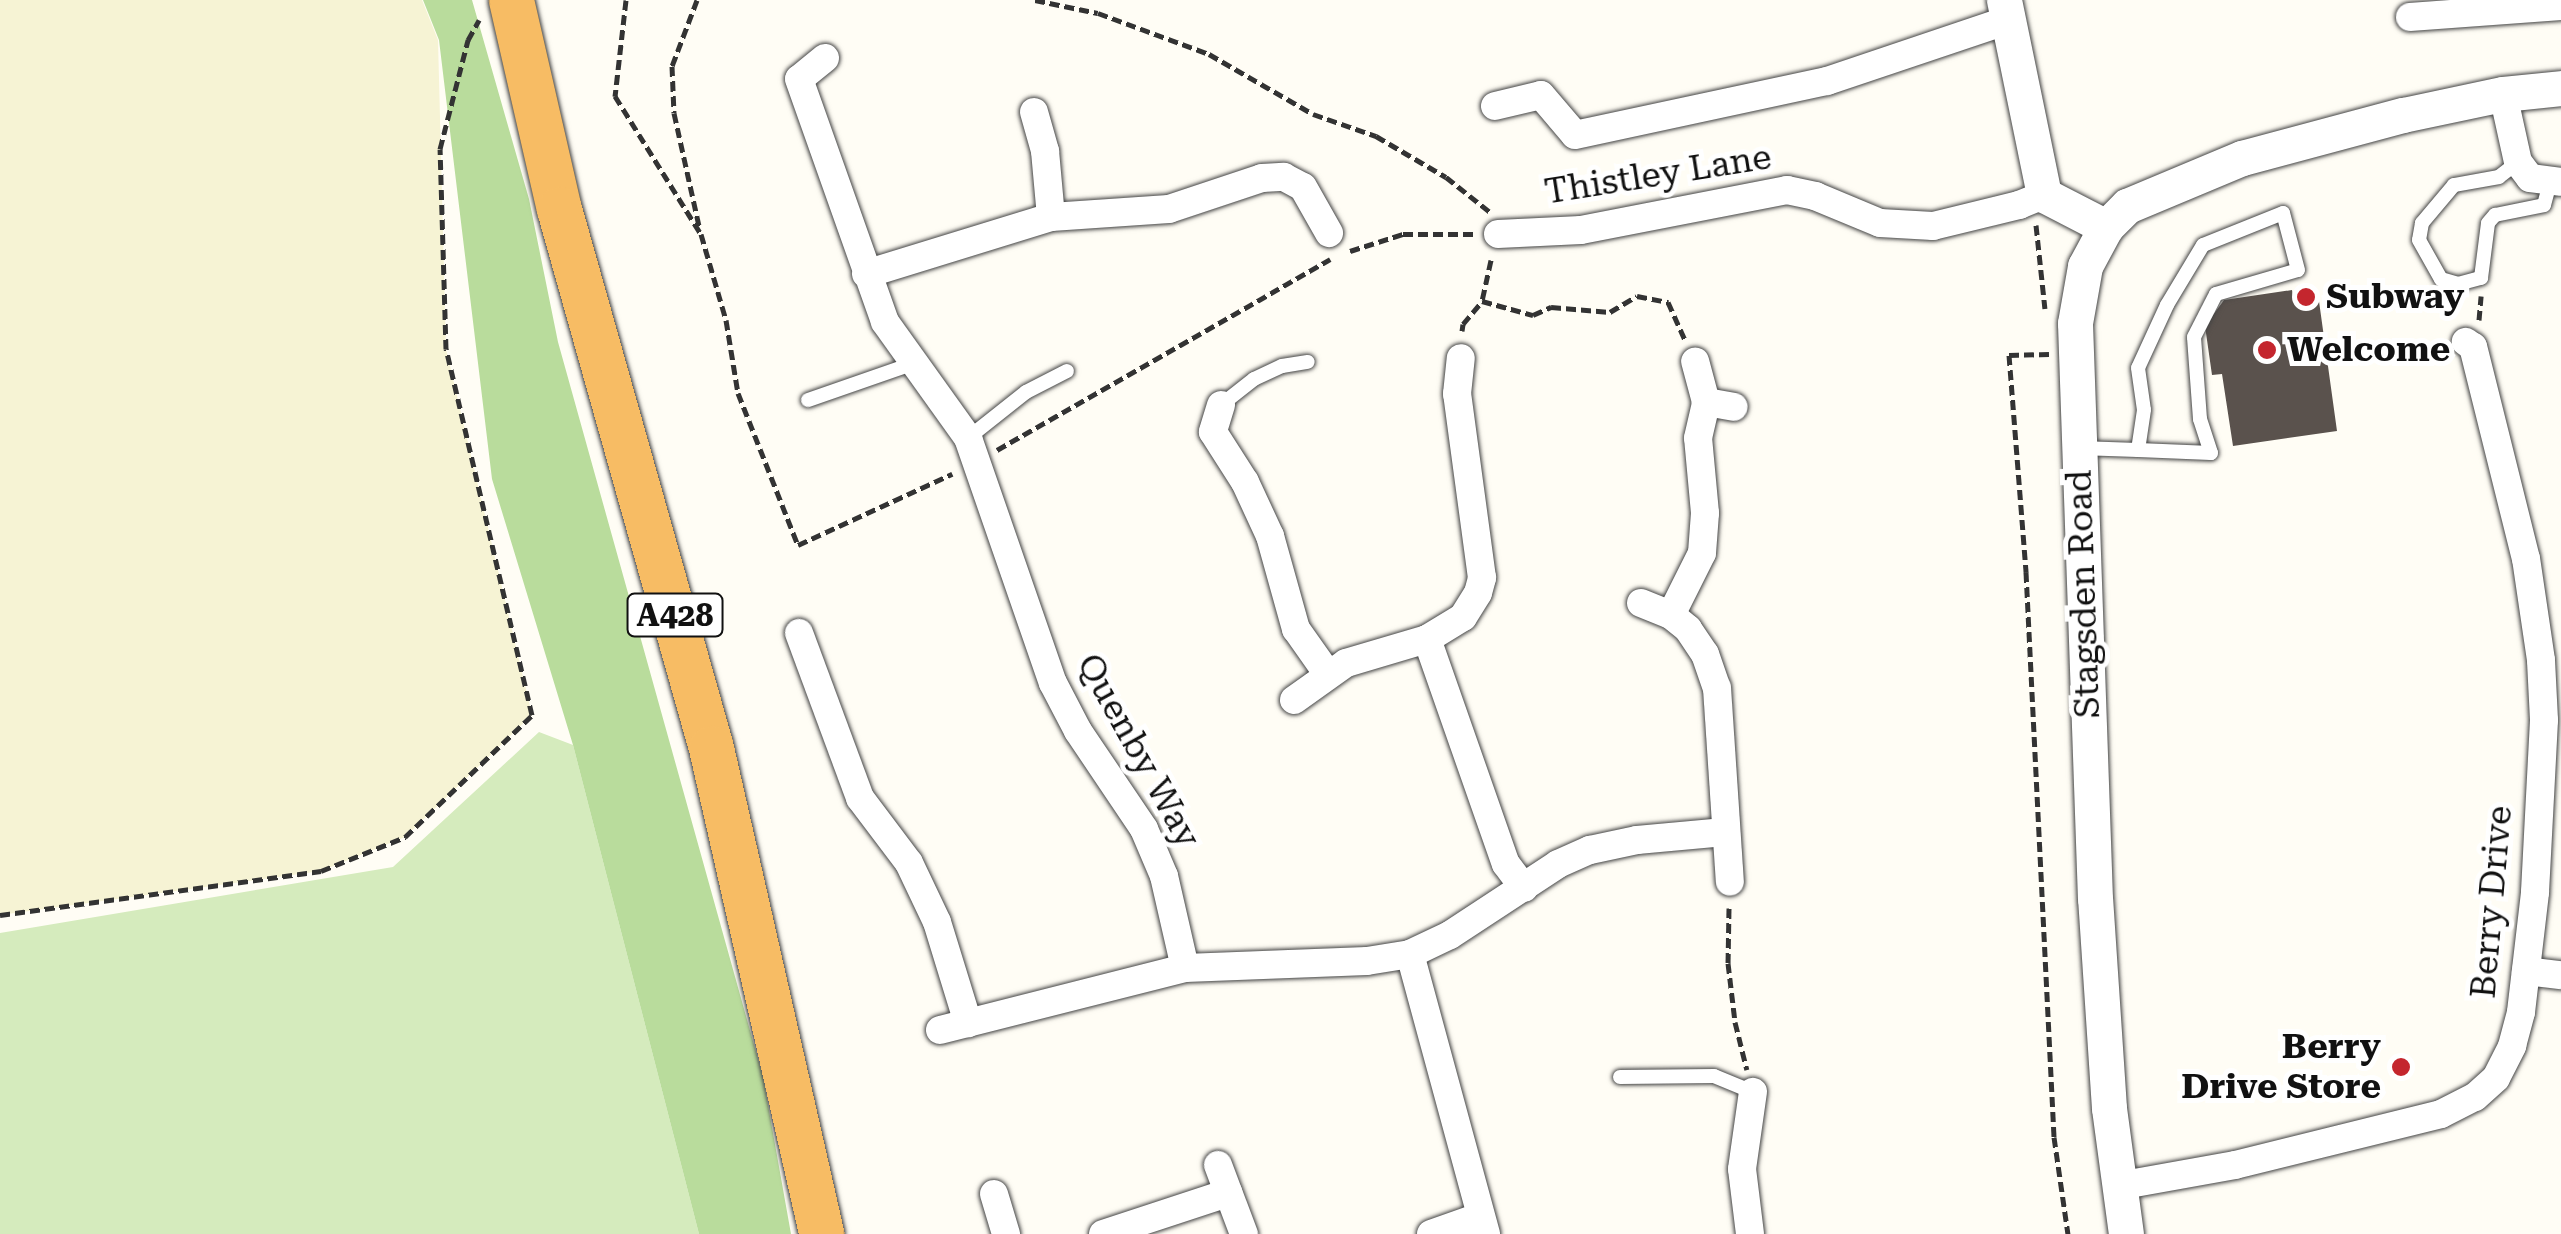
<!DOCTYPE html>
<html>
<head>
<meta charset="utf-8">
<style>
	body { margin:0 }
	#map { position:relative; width:2561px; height:1234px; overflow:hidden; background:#fffdf5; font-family:"Roboto Serif",serif }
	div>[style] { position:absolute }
	.farmland>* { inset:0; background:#f6f3d4 }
	.green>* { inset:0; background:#d5ebbd }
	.forest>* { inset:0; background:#b9dc9c }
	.building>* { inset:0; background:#5a524d }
	.path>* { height:5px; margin-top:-2.5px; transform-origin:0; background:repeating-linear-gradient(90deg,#333 0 10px,transparent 0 15px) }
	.roads { filter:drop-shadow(0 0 2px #444) drop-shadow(0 0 2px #444) }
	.service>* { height:14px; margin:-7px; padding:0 7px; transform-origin:7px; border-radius:7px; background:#fff }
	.minor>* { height:28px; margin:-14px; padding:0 14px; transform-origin:14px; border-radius:14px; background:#fff }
	.tertiary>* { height:35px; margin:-17.5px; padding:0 17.5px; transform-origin:17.5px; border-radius:17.5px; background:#fff }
	.trunk>* { height:45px; margin:-22.5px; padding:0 22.5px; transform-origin:22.5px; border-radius:22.5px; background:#f7bc64 }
	.dots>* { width:28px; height:28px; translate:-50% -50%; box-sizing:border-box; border:5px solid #fff; border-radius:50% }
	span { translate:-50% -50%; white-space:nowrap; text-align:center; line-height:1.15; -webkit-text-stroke:10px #fff; paint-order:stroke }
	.shield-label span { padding:2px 8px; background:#fff; border:2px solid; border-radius:8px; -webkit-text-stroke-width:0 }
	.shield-label { font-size:32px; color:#111; font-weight:700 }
	.street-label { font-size:35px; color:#111 }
	.poi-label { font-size:35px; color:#111; font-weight:700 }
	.left { translate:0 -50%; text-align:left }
	.right { translate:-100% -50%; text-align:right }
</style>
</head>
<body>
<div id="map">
	<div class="farmland">
		<i style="clip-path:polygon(0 0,422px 0,438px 40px,446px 349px,532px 715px,405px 837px,321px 871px,0 915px)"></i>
	</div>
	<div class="green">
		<i style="clip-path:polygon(539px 732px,573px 745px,699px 1234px,0 1234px,0 933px,393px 867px)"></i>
	</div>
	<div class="forest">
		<i style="clip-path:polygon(423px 0,472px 0,529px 199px,558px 342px,763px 1077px,791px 1234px,699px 1234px,573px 745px,492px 479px,439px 40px)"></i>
	</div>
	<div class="building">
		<i style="clip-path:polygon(2292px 290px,2293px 297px,2318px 294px,2337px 431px,2233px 446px,2222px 374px,2212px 375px,2205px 326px,2224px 300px)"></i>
	</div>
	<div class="path">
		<i style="left:626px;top:0;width:97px;rotate:96.5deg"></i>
		<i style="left:615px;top:96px;width:163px;rotate:58.1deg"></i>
		<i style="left:701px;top:234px;width:90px;rotate:73.8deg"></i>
		<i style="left:726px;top:320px;width:74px;rotate:80.7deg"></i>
		<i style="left:738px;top:393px;width:163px;rotate:68.5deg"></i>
		<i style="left:798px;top:545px;width:170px;rotate:-24.8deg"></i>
		<i style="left:697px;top:0;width:71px;rotate:110.7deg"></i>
		<i style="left:672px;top:66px;width:47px;rotate:87.6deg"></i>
		<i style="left:674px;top:113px;width:116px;rotate:77.5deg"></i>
		<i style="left:1035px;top:0;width:64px;rotate:11.7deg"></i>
		<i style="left:1098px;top:13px;width:118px;rotate:20.3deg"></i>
		<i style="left:1209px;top:54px;width:120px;rotate:30deg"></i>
		<i style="left:1313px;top:114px;width:67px;rotate:19.2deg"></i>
		<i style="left:1376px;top:136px;width:81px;rotate:30.4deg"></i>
		<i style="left:1446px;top:177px;width:56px;rotate:38.5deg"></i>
		<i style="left:2036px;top:225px;width:84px;rotate:83.9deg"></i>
		<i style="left:1350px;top:251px;width:56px;rotate:-17.8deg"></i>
		<i style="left:1403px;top:234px;width:73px"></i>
		<i style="left:1491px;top:260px;width:42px;rotate:102.4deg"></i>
		<i style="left:1482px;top:301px;width:53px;rotate:15.4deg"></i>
		<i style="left:1533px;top:315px;width:20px;rotate:-24deg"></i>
		<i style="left:1551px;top:307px;width:59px;rotate:4.8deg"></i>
		<i style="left:1610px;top:312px;width:31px;rotate:-31deg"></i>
		<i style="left:1637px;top:296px;width:32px;rotate:11deg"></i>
		<i style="left:1668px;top:302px;width:42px;rotate:65.9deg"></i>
		<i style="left:2479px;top:320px;width:24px;rotate:-85deg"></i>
		<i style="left:1462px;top:331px;width:7px;rotate:-82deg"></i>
		<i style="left:1463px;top:324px;width:30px;rotate:-50deg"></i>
		<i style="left:2049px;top:354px;width:40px;rotate:178.6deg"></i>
		<i style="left:2009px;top:355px;width:218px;rotate:85.5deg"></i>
		<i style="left:2026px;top:572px;width:566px;rotate:87.16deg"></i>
		<i style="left:2054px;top:1137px;width:98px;rotate:81.8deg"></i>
		<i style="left:997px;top:450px;width:384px;rotate:-29.8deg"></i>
		<i style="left:1729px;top:908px;width:55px;rotate:91deg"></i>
		<i style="left:1728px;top:963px;width:59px;rotate:83.2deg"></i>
		<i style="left:1735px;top:1022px;width:49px;rotate:76deg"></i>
		<i style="left:0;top:915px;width:324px;rotate:-7.8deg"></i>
		<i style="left:321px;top:871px;width:91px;rotate:-22deg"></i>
		<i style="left:405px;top:837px;width:176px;rotate:-43.8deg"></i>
		<i style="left:532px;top:715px;width:376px;rotate:-103.2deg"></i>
		<i style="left:446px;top:349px;width:200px;rotate:-91.7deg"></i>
		<i style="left:440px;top:149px;width:113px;rotate:-75.6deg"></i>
		<i style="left:468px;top:40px;width:23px;rotate:-61deg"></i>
	</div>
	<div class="roads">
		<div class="service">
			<i style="left:2518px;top:162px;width:24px;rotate:142deg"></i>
			<i style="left:2499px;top:177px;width:46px;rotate:169.9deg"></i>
			<i style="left:2454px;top:185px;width:50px;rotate:130.1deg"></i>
			<i style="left:2422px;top:223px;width:17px;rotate:100deg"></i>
			<i style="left:2419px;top:240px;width:45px;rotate:60.6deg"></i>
			<i style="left:2441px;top:279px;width:18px;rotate:16deg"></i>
			<i style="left:2458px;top:284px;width:24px;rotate:-15deg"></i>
			<i style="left:2481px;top:278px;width:55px;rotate:-82.7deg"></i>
			<i style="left:2488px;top:223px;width:11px;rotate:-49deg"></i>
			<i style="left:2495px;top:215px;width:50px;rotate:-11.5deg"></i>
			<i style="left:2544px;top:205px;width:23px;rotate:-75deg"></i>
			<i style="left:808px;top:400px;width:110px;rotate:-19.1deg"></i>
			<i style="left:1221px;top:405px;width:42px;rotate:-38.2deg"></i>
			<i style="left:1254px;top:379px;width:31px;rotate:-25deg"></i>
			<i style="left:1282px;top:366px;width:26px;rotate:-9deg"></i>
			<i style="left:968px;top:438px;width:74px;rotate:-38.4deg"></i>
			<i style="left:1026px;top:392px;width:46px;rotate:-27.1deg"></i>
			<i style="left:2079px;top:448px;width:59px;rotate:1.9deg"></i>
			<i style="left:2138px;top:450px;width:73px;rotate:2.4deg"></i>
			<i style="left:2211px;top:453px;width:36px;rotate:-108deg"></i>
			<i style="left:2200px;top:419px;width:82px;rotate:-94.2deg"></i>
			<i style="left:2194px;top:337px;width:48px;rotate:-62.9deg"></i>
			<i style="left:2216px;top:294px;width:85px;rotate:-16.3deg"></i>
			<i style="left:2298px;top:270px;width:59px;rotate:-104.7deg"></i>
			<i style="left:2283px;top:213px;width:86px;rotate:158.2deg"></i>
			<i style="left:2203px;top:245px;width:70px;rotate:121deg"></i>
			<i style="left:2167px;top:305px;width:69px;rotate:114.7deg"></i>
			<i style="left:2138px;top:368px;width:42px;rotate:81.9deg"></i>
			<i style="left:2144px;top:410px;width:40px;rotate:98.5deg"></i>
			<i style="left:1620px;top:1077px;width:94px;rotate:-0.6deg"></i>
			<i style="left:1714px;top:1076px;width:42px;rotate:22.3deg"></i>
		</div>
		<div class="minor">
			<i style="left:2410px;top:17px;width:151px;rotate:-4.2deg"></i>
			<i style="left:825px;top:58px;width:33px;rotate:141deg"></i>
			<i style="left:799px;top:79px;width:258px;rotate:70.5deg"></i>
			<i style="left:885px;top:322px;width:143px;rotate:54.4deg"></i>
			<i style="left:968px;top:438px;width:259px;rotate:70.9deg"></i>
			<i style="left:1053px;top:683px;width:54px;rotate:62.5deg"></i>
			<i style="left:1078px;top:731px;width:118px;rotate:56deg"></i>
			<i style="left:1144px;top:829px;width:51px;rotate:66.9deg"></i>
			<i style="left:1164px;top:876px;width:94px;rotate:77.1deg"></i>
			<i style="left:2503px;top:94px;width:70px;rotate:77.6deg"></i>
			<i style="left:2518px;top:162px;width:20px;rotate:53deg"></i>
			<i style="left:2530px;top:178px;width:31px;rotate:7deg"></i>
			<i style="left:1495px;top:106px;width:47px;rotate:-13.4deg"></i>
			<i style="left:1541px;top:95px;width:52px;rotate:49.6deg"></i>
			<i style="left:1575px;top:135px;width:258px;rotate:-12.1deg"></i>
			<i style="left:1827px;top:81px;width:191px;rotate:-18.6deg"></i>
			<i style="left:1034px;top:112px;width:41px;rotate:74.2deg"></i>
			<i style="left:1045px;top:151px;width:66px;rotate:84.8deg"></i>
			<i style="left:1498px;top:234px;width:83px;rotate:-2.8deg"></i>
			<i style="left:1581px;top:230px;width:210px;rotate:-11deg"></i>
			<i style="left:1787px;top:190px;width:29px;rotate:12deg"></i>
			<i style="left:1815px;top:196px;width:70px;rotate:22.6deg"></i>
			<i style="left:1880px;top:223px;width:53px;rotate:3.2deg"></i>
			<i style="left:1933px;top:226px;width:89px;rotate:-13.7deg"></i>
			<i style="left:2019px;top:205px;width:27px;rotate:-22deg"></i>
			<i style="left:866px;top:274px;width:194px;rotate:-17.1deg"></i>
			<i style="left:1051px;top:217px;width:118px;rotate:-3.9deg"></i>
			<i style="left:1169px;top:209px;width:98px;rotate:-18.4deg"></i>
			<i style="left:1262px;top:178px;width:22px;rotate:-3deg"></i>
			<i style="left:1284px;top:177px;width:21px;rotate:28deg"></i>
			<i style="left:1303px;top:187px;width:53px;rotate:60.5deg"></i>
			<i style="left:1706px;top:402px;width:28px;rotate:10deg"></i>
			<i style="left:1221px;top:405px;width:28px;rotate:107deg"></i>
			<i style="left:1213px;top:432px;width:59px;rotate:57.4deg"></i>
			<i style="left:1245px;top:482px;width:60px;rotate:65.2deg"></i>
			<i style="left:1270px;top:536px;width:97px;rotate:74.4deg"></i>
			<i style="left:1296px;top:629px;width:54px;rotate:54.8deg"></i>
			<i style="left:1641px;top:603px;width:32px;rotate:22deg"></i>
			<i style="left:1671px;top:615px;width:22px;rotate:39deg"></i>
			<i style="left:1688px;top:629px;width:30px;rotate:56deg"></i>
			<i style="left:1705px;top:654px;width:36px;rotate:71deg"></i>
			<i style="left:1717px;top:688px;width:194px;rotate:86.2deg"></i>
			<i style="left:1671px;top:615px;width:69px;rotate:-63.4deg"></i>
			<i style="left:1702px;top:553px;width:40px;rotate:-85.7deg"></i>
			<i style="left:1705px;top:513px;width:75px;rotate:-95.3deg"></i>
			<i style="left:1698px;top:438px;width:37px;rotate:-77deg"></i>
			<i style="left:1706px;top:402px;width:42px;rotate:-105deg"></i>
			<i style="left:799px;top:633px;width:176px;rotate:69.7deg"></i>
			<i style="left:860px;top:798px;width:81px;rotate:53deg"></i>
			<i style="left:909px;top:863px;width:65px;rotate:64.6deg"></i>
			<i style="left:937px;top:922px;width:106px;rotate:72.9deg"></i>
			<i style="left:1427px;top:639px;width:238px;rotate:70.7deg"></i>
			<i style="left:1506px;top:864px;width:30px;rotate:53deg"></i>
			<i style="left:1294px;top:700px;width:64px;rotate:-35.4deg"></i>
			<i style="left:1346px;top:663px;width:84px;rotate:-16.5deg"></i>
			<i style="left:1427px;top:639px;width:42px;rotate:-31.4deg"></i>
			<i style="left:1463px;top:617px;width:28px;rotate:-58deg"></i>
			<i style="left:1478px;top:593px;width:16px;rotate:-75deg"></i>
			<i style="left:1482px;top:578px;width:186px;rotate:-97.7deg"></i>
			<i style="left:1457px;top:394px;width:36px;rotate:-84deg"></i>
			<i style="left:1410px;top:954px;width:290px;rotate:74.8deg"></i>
			<i style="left:2526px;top:971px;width:35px;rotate:7deg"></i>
			<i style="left:940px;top:1030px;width:253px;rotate:-14.2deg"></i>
			<i style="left:1185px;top:968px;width:182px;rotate:-2.2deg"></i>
			<i style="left:1367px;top:961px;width:44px;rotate:-9.2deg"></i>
			<i style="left:1410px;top:954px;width:44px;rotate:-25.4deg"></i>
			<i style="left:1450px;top:935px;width:129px;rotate:-33.3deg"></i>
			<i style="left:1558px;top:864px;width:35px;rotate:-24deg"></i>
			<i style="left:1590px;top:850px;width:48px;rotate:-12deg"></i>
			<i style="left:1637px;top:840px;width:88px;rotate:-5.2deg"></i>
			<i style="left:1218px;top:1165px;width:74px;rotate:69.4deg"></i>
			<i style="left:2118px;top:1186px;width:119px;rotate:-10.2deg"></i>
			<i style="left:2235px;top:1165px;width:212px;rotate:-13.9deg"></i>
			<i style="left:2441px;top:1114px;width:38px;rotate:-27deg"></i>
			<i style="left:2475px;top:1097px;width:28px;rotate:-42deg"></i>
			<i style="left:2496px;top:1078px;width:36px;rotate:-63deg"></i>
			<i style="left:2512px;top:1046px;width:35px;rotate:-75deg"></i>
			<i style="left:2521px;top:1012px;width:121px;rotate:-83.3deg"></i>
			<i style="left:2535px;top:892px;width:172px;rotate:-87deg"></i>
			<i style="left:2544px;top:720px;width:60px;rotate:-92.9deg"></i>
			<i style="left:2541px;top:660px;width:102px;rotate:-98.4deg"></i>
			<i style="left:2526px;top:559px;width:219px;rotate:-104deg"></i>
			<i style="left:2473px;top:347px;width:9px;rotate:-144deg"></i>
			<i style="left:994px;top:1194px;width:42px;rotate:73.3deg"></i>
			<i style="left:1103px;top:1234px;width:132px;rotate:-18.2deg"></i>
			<i style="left:1431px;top:1234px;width:51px;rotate:-19.5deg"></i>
			<i style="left:1750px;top:1234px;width:65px;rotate:-97deg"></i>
			<i style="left:1742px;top:1169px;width:78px;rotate:-81.9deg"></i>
		</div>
		<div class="tertiary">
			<i style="left:2004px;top:0;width:199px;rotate:78.4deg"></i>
			<i style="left:2044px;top:195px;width:70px;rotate:27.3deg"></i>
			<i style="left:2126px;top:1234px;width:127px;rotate:-97.7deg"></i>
			<i style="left:2109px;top:1108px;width:209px;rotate:-93.8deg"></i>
			<i style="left:2095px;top:899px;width:576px;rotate:-91.99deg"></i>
			<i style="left:2075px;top:323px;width:58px;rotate:-80deg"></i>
			<i style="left:2085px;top:266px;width:44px;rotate:-61.7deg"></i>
			<i style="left:2106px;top:227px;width:30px;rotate:-45deg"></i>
			<i style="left:2127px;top:206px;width:125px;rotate:-22.7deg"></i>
			<i style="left:2242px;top:158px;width:167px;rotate:-15deg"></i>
			<i style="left:2403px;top:115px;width:102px;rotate:-11.9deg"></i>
			<i style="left:2503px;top:94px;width:58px;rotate:-5.9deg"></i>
		</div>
		<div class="trunk">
			<i style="left:511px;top:0;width:214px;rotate:77.1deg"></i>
			<i style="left:559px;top:209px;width:560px;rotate:74.25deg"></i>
			<i style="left:711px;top:748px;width:498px;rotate:77.2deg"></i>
		</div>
	</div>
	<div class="dots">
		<i style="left:2306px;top:297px;background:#c4262e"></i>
		<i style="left:2267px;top:350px;background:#c4262e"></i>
		<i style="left:2401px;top:1067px;background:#c4262e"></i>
	</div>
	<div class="shield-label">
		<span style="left:675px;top:615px">A428</span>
	</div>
	<div class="street-label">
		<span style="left:1658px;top:175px;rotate:-9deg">Thistley Lane</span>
		<span style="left:2084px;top:594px;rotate:-92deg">Stagsden Road</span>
		<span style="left:1138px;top:751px;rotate:61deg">Quenby Way</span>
		<span style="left:2492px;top:902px;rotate:-85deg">Berry Drive</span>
	</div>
	<div class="poi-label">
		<span class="left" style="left:2326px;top:297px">Subway</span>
		<span class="left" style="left:2287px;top:350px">Welcome</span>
		<span class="right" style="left:2381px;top:1067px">Berry<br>Drive Store</span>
	</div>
</div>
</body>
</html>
